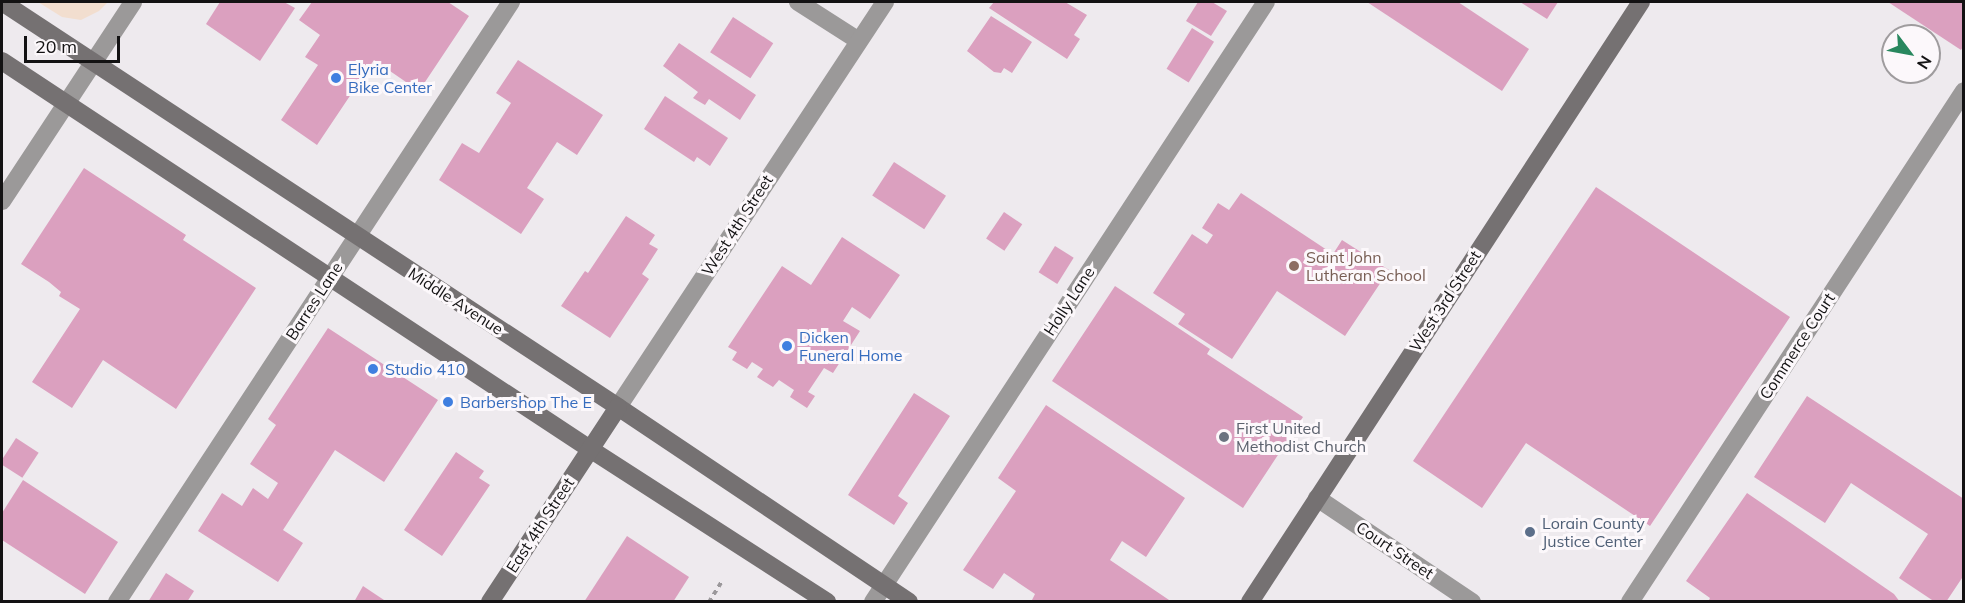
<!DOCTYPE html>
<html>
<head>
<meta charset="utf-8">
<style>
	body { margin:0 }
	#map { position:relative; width:1965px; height:603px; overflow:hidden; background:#eeeaee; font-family:Mulish,sans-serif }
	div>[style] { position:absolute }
	.education>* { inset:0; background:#f2decf }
	.building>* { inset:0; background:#dba0bf; transform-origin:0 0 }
	.path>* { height:4px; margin-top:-2px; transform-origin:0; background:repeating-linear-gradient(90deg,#9b989b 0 4.5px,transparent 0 9px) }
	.lane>* { height:18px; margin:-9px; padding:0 9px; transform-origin:9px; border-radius:9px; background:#9b9999 }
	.street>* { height:18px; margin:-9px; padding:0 9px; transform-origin:9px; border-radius:9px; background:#9b9999 }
	.secondary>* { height:18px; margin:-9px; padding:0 9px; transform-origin:9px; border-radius:9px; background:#757172 }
	.dots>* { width:16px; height:16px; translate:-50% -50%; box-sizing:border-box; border:3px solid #fcf8fb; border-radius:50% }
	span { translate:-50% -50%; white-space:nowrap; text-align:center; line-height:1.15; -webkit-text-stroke:6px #fcf8fb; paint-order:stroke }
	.shop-label { font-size:16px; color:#366cbe }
	.left { translate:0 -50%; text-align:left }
	.street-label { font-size:16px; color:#131213 }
	.education-label { font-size:16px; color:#785e54 }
	.worship-label { font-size:16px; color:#5b616d }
	.service-label { font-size:16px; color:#4e5e75 }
	.frame { position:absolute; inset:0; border:3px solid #131213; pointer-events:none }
	.north { position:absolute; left:1881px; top:24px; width:60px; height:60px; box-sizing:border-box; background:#fcf8fb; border:2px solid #9f9c9e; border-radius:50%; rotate:122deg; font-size:16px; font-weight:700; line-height:24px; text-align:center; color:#131213 }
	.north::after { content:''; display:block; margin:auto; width:21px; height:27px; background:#28875e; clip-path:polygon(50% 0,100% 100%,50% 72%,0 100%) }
	.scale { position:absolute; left:24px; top:36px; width:96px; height:27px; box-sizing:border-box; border:3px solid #131213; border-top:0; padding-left:8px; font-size:18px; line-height:21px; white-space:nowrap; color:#131213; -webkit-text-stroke:4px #fcf8fb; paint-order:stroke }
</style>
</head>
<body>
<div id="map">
	<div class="education">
		<i style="clip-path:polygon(38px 2px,108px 2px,99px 11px,81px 20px,62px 17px)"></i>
	</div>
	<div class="building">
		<i style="clip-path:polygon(220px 2px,284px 2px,295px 8px,260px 61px,206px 24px)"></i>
		<i style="clip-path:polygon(312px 2px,448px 2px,469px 16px,419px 91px,374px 60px,317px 145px,281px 120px,318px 65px,305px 57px,320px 35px,299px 20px)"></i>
		<i style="clip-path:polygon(994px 2px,1065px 2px,1087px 15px,1074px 35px,1080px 39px,1067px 59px,989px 8px)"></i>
		<i style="clip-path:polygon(1198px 2px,1212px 2px,1227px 11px,1211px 36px,1186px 21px)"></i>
		<i style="clip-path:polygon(1367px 2px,1458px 2px,1529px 49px,1502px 91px)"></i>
		<i style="clip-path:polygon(1520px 2px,1558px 2px,1547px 19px)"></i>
		<i style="clip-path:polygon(1888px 2px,1964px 2px,1964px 45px,1961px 50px)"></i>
		<i style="clip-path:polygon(991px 16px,1032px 42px,1012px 73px,1004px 68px,1001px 73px,994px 72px,967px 51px)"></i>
		<i style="left:733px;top:17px;width:48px;height:42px;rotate:33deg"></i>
		<i style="left:1192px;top:28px;width:26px;height:48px;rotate:32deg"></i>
		<i style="clip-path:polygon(679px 43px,756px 95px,740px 120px,709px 99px,705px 105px,693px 98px,698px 92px,663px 66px)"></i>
		<i style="clip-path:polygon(518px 60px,603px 115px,577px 155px,557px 142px,527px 188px,544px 199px,521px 234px,439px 180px,462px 143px,479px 153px,511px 103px,496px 93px)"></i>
		<i style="clip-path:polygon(665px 96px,728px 138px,710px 166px,697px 157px,694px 162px,644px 129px)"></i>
		<i style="left:894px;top:162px;width:62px;height:40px;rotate:33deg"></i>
		<i style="clip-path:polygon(84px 168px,186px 235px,183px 240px,256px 288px,176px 409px,103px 360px,72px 408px,32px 382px,80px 309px,59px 296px,61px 292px,49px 282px,21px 264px)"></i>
		<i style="clip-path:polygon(1596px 187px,1790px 317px,1650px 526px,1526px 443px,1482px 508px,1413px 461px)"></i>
		<i style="clip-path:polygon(1241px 193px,1333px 254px,1342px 240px,1389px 270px,1345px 336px,1277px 291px,1232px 359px,1178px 324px,1185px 314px,1153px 293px,1192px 234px,1207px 244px,1213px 235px,1202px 228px,1218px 203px,1229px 210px)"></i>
		<i style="left:1004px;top:212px;width:22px;height:32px;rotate:34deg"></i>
		<i style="clip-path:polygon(626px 216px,655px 235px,649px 244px,658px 249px,642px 274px,649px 279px,610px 338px,561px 306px,585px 271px,588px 273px)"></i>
		<i style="clip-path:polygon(842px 237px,900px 275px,870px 319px,852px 307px,843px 321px,860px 331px,833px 373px,824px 368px,808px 392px,815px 396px,807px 408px,790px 397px,794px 390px,779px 380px,773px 387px,757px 377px,763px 369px,752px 362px,747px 369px,732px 360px,737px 352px,728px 347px,782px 266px,811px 285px)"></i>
		<i style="left:1055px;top:246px;width:22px;height:31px;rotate:32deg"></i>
		<i style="clip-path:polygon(1115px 286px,1210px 349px,1207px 354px,1303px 417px,1243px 508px,1052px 381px)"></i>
		<i style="clip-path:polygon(328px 328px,438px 400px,384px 482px,335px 450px,283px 530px,303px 543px,278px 582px,198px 531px,222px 493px,242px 506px,253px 488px,268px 499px,278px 483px,250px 464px,276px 425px,268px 419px)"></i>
		<i style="clip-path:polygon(914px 393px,950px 416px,898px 496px,908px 503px,894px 525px,848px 495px)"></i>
		<i style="clip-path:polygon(1807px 396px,1964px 499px,1964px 575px,1946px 602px,1935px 602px,1899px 578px,1928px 534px,1851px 483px,1825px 523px,1754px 477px)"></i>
		<i style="clip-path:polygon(1046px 405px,1185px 498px,1146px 557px,1122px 541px,1110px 560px,1172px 602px,1031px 602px,1035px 594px,1004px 573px,993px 589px,963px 570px,1016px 491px,998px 478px)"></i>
		<i style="left:16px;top:438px;width:27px;height:30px;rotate:33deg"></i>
		<i style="clip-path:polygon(456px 452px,484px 471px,479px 478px,490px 485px,442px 556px,404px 530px)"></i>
		<i style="clip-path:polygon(23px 480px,118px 542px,85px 594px,2px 540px,2px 513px)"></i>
		<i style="clip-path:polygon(1747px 493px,1894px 594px,1900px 602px,1708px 602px,1710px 598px,1686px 581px)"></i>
		<i style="clip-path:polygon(627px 536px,689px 577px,673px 602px,584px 602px)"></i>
		<i style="clip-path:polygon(166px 573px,194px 591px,187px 602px,148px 602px)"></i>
		<i style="clip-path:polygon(363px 586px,387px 602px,354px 602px)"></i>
	</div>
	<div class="path">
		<i style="left:709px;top:602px;width:25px;rotate:-58deg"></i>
	</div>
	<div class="lane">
		<i style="left:798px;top:2px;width:72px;rotate:32.6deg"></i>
	</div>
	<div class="street">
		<i style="left:2px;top:201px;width:238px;rotate:-56.6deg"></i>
		<i style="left:618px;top:407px;width:485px;rotate:-56.6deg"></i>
		<i style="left:1317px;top:498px;width:187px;rotate:33.9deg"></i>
		<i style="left:117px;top:602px;width:718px;rotate:-56.71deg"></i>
		<i style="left:873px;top:602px;width:717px;rotate:-56.78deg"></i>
		<i style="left:1630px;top:602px;width:610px;rotate:-56.83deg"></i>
	</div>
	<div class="secondary">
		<i style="left:2px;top:2px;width:737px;rotate:33.32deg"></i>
		<i style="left:618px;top:407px;width:350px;rotate:33.8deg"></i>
		<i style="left:2px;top:61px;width:704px;rotate:33.42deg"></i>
		<i style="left:590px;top:449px;width:282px;rotate:32.8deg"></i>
		<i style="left:490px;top:602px;width:233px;rotate:-56.7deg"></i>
		<i style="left:1250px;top:602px;width:716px;rotate:-56.91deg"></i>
	</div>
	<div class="dots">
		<i style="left:336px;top:78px;background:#3f7fe0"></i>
		<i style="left:1294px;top:266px;background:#8d6e63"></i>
		<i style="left:787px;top:346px;background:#3f7fe0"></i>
		<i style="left:373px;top:369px;background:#3f7fe0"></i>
		<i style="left:448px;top:402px;background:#3f7fe0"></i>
		<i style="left:1224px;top:437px;background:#6b7280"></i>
		<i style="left:1530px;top:532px;background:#5c6f8a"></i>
	</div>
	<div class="shop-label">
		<span class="left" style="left:348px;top:78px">Elyria<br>Bike Center</span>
		<span class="left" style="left:799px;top:346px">Dicken<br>Funeral Home</span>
		<span class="left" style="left:385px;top:369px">Studio 410</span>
		<span class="left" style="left:460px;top:402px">Barbershop The E</span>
	</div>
	<div class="street-label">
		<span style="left:737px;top:225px;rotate:-57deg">West 4th Street</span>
		<span style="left:314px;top:301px;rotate:-57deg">Barres Lane</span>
		<span style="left:456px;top:301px;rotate:33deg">Middle Avenue</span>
		<span style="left:1069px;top:301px;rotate:-57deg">Holly Lane</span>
		<span style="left:1445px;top:301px;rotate:-57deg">West 3rd Street</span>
		<span style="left:1797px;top:346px;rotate:-57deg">Commerce Court</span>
		<span style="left:540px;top:525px;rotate:-57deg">East 4th Street</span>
		<span style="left:1395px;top:550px;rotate:34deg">Court Street</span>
	</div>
	<div class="education-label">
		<span class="left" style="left:1306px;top:266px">Saint John<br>Lutheran School</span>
	</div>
	<div class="worship-label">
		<span class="left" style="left:1236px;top:437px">First United<br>Methodist Church</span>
	</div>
	<div class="service-label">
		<span class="left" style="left:1542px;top:532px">Lorain County<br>Justice Center</span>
	</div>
	<div class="frame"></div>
	<div class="north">N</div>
	<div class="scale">20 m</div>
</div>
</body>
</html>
